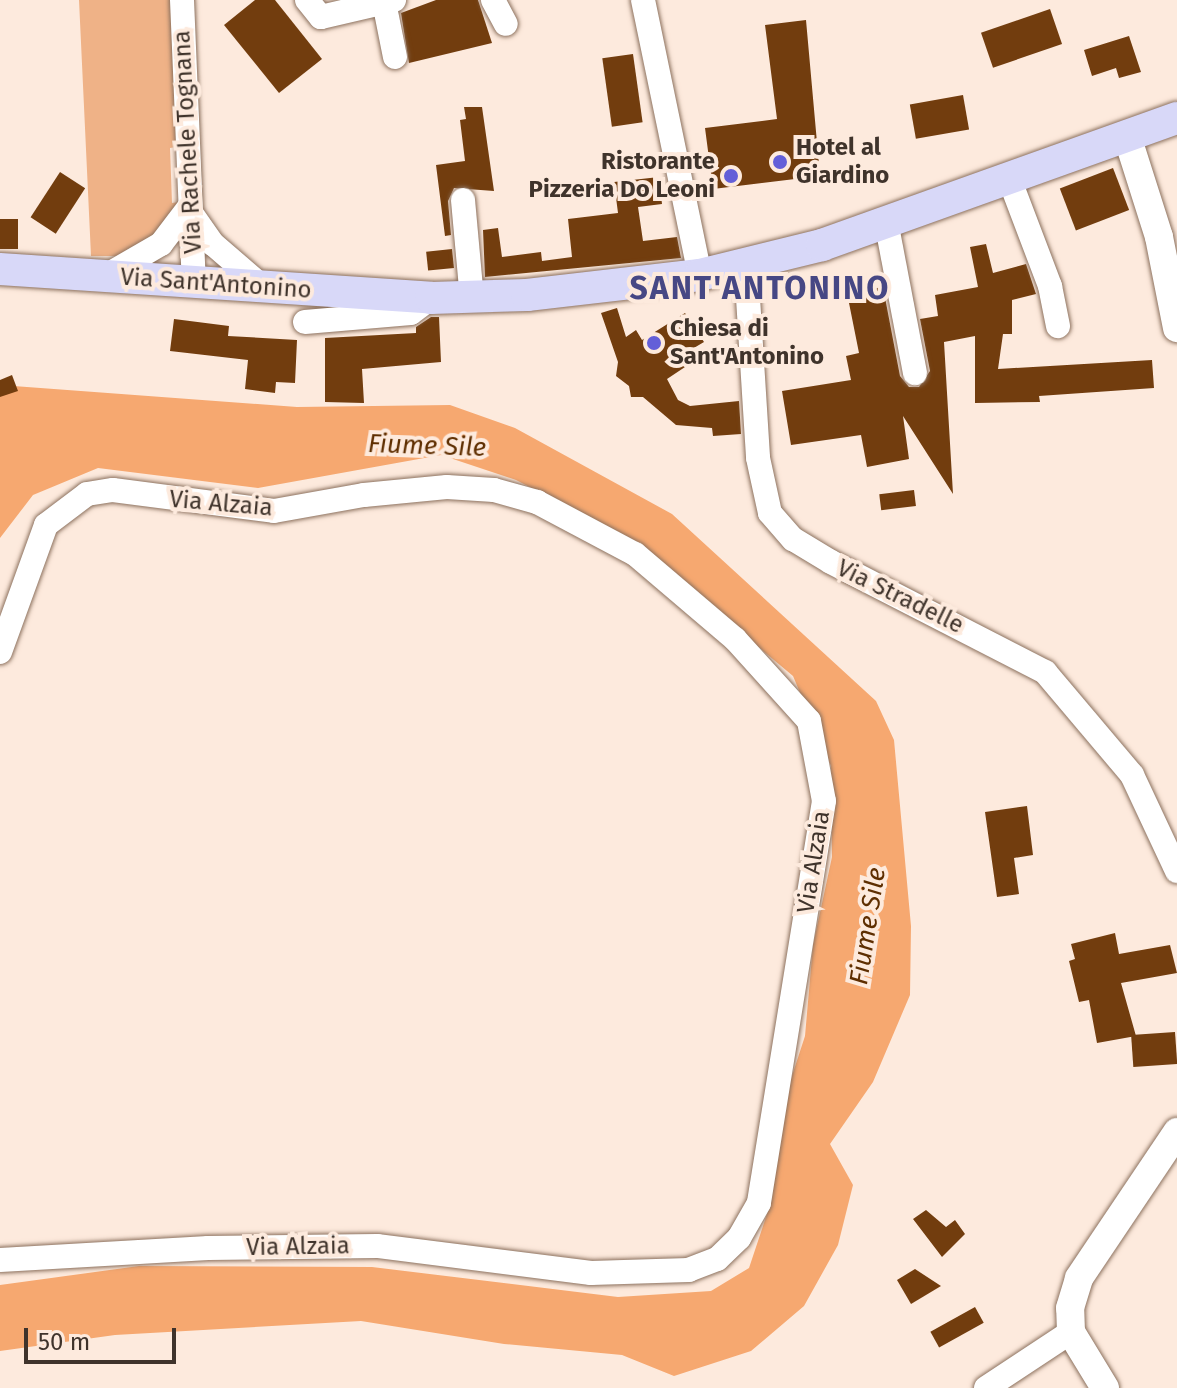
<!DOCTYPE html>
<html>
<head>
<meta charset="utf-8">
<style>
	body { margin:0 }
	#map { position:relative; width:1177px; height:1388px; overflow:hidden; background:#fdeadd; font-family:"Fira Sans",sans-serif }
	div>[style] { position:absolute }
	.green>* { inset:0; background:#efb287 }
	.water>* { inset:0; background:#f6a870 }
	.building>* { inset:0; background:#723d0e; transform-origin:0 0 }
	.roads { filter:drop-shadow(0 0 2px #8c715e) drop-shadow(0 0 2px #8c715e) }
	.minor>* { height:24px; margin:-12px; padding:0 12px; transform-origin:12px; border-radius:12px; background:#fff }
	.tertiary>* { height:28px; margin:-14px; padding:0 14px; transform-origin:14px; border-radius:14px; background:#fff }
	.secondary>* { height:32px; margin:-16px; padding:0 16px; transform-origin:16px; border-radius:16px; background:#d8d8f8 }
	.dots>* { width:22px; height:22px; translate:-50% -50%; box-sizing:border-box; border:4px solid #fdeadd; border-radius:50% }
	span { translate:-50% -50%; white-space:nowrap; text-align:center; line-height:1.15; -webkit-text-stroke:8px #fdeadd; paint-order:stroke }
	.street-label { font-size:24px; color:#3f332b }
	.poi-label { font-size:24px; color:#3f332b; font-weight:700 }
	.left { translate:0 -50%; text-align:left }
	.right { translate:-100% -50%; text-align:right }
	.water-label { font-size:26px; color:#5e2e00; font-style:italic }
	.district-label { font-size:32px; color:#464784; font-weight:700; letter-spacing:2px }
	.scale { position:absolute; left:24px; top:1328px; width:152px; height:36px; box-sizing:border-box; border:4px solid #3f332b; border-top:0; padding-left:10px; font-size:24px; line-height:28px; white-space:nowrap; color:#3f332b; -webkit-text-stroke:6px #fdeadd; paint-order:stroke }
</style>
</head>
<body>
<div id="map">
	<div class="green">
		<i style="clip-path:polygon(79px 0,171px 0,176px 147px,170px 148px,172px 203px,179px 202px,167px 229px,126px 256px,91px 256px)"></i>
	</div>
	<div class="water">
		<i style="clip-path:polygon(0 385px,297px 407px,450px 405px,515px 428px,672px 514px,876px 701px,894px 740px,911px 926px,910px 995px,873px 1082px,830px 1144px,853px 1185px,838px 1245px,804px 1306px,751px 1351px,674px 1376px,622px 1355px,504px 1344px,361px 1321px,115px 1335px,0 1351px,0 1285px,139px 1266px,372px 1267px,618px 1297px,711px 1291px,749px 1268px,772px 1199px,777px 1122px,805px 1036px,813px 945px,832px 857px,831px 766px,793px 676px,629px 538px,516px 480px,441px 455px,258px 488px,98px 468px,33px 495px,0 538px)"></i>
	</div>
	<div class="building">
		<i style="clip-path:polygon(255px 0,275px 0,322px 59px,279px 93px,224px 25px)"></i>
		<i style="clip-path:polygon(436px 0,478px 0,492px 43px,409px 63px,401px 13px)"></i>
		<i style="left:1050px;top:9px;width:37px;height:73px;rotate:71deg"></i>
		<i style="clip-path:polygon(806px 20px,820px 176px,713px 189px,705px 128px,777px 119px,765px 25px)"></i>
		<i style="clip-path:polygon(1129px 36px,1141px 72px,1119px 78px,1116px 68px,1092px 76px,1084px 50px)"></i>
		<i style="left:633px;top:54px;width:69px;height:31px;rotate:82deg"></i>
		<i style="left:963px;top:95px;width:35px;height:54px;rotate:80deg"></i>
		<i style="clip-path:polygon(464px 107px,482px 107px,494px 191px,454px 188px,448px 201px,451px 235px,445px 236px,436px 165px,465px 161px,460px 120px,466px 119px)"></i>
		<i style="left:1113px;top:168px;width:45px;height:57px;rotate:69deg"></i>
		<i style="left:60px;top:172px;width:30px;height:54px;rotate:33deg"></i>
		<i style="clip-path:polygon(659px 177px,662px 204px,638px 207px,643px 241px,677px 237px,681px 258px,485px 277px,483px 230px,498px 228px,502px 257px,541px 252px,542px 261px,572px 257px,568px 219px,618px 213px,614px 182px)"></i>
		<i style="left:0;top:219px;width:18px;height:30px"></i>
		<i style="clip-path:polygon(986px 244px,993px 273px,1026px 264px,1036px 294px,1012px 300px,1012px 334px,1003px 334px,998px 369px,1152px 360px,1154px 388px,1039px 396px,1040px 402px,975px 403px,975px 336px,944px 342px,953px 494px,903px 416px,909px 459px,867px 467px,861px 435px,791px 445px,782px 391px,851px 380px,846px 356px,859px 353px,847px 293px,883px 287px,900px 376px,909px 387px,919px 387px,930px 371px,920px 319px,938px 316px,935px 295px,978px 287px,970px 247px)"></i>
		<i style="left:452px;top:249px;width:19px;height:26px;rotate:84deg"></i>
		<i style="clip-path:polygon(617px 308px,626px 337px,636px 330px,642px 340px,685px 313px,704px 342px,682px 355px,688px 365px,667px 379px,678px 400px,690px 406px,739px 401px,741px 434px,713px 436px,712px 428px,676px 425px,643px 397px,631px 397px,629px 386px,616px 376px,618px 362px,601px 313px)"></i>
		<i style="clip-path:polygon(431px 317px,439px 317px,441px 362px,362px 369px,364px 403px,325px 402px,325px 338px,416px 333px,416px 327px)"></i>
		<i style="clip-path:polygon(174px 319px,229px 326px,228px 336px,297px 340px,295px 383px,276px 382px,275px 393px,245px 389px,248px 360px,170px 351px)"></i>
		<i style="clip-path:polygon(12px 375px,18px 391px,0 397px,0 380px)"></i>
		<i style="left:914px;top:490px;width:16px;height:35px;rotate:83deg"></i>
		<i style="clip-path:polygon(1027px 806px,1033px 855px,1014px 858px,1019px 894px,997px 897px,985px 812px)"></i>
		<i style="clip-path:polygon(1115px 933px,1119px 954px,1170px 945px,1177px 973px,1121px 983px,1136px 1036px,1097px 1043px,1089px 1000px,1079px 1002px,1069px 961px,1075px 959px,1071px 944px)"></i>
		<i style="left:1175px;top:1032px;width:32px;height:44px;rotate:86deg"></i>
		<i style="clip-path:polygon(926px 1210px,946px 1227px,955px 1220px,965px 1234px,942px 1257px,913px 1219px)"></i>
		<i style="clip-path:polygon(915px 1269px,941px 1286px,911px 1304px,897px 1280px)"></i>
		<i style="left:975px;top:1307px;width:18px;height:51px;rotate:61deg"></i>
	</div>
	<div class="roads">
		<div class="minor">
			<i style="left:182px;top:0;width:283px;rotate:87.6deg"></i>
			<i style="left:307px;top:0;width:22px;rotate:51deg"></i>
			<i style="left:321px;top:17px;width:75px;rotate:-13.1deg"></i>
			<i style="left:493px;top:0;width:27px;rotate:62deg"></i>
			<i style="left:643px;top:0;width:281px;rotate:78.3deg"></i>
			<i style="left:384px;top:2px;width:56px;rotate:78.7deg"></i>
			<i style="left:1009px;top:178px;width:116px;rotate:69.2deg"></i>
			<i style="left:1050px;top:286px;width:41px;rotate:78.7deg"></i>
			<i style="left:463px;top:200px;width:98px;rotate:84.8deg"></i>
			<i style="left:191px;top:213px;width:38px;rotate:55deg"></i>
			<i style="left:213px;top:244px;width:67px;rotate:40.8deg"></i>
			<i style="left:886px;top:221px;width:155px;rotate:79.2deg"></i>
			<i style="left:746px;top:266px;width:192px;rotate:86.4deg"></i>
			<i style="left:758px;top:458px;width:56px;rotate:77.7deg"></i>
			<i style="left:770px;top:513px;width:35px;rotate:49deg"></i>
			<i style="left:793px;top:539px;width:44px;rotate:31.2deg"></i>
			<i style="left:831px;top:562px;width:241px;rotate:27.2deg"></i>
			<i style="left:1045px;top:672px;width:135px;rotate:49.8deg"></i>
			<i style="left:1132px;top:775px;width:106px;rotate:64.9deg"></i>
			<i style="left:104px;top:277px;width:66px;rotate:-30.1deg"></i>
			<i style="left:161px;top:244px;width:48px;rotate:-52.7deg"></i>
			<i style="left:305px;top:322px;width:106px;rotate:-4.9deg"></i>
			<i style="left:411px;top:313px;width:25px;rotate:-37deg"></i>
			<i style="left:0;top:652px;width:135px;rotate:-70.1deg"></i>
			<i style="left:46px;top:525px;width:51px;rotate:-37.1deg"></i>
			<i style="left:87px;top:494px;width:26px;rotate:-9deg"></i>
			<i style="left:113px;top:490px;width:162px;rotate:7.4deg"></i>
			<i style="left:274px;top:511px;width:91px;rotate:-10.1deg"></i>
			<i style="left:364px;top:495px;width:83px;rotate:-5.5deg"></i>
			<i style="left:447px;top:487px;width:47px;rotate:3.7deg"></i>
			<i style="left:494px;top:490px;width:45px;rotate:15.6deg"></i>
			<i style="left:537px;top:502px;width:111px;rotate:28deg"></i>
			<i style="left:635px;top:554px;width:131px;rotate:40.4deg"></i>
			<i style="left:735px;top:639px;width:110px;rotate:47.9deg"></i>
			<i style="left:809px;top:721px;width:81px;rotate:79.4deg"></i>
			<i style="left:824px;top:801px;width:407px;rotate:99.2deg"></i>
			<i style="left:759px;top:1203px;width:40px;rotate:119.7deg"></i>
			<i style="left:739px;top:1238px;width:30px;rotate:136deg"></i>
			<i style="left:717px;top:1259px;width:30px;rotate:159deg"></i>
			<i style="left:689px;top:1270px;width:98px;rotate:178.2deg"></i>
			<i style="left:591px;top:1273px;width:216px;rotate:-172.8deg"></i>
			<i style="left:377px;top:1246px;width:169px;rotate:179.3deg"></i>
			<i style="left:208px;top:1248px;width:208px;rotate:176.7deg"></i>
			<i style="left:986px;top:1388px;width:102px;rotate:-33.4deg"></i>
		</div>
		<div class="tertiary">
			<i style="left:1127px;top:136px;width:106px;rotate:72.4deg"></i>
			<i style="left:1159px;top:237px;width:93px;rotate:78.8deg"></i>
			<i style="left:1105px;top:1388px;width:66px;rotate:-121.3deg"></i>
			<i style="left:1071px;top:1332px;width:24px;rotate:-92deg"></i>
			<i style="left:1070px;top:1308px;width:31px;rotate:-73deg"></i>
			<i style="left:1079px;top:1278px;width:176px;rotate:-56.1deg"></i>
		</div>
		<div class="secondary">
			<i style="left:0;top:269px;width:432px;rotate:3.8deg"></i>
			<i style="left:431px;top:298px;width:96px;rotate:-1.8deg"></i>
			<i style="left:527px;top:295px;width:174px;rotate:-6.6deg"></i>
			<i style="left:700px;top:275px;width:126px;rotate:-13.8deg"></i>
			<i style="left:822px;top:245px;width:377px;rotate:-19.7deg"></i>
		</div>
	</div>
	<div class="dots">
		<i style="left:780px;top:162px;background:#635fd8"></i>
		<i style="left:731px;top:176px;background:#635fd8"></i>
		<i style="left:654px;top:343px;background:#635fd8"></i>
	</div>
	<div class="street-label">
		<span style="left:188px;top:142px;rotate:-93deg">Via Rachele Tognana</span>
		<span style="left:216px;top:284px;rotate:4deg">Via Sant'Antonino</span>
		<span style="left:221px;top:504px;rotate:5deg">Via Alzaia</span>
		<span style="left:900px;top:597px;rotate:26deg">Via Stradelle</span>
		<span style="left:814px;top:862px;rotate:-81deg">Via Alzaia</span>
		<span style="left:298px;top:1247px;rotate:-1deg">Via Alzaia</span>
	</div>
	<div class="poi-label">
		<span class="left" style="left:796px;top:162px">Hotel al<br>Giardino</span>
		<span class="right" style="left:715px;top:176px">Ristorante<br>Pizzeria Do Leoni</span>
		<span class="left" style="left:670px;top:343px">Chiesa di<br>Sant'Antonino</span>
	</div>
	<div class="water-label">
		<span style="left:427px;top:446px;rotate:2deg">Fiume Sile</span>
		<span style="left:868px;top:926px;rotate:-81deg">Fiume Sile</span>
	</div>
	<div class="district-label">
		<span style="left:760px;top:288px">SANT'ANTONINO</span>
	</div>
	<div class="scale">50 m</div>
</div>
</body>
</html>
